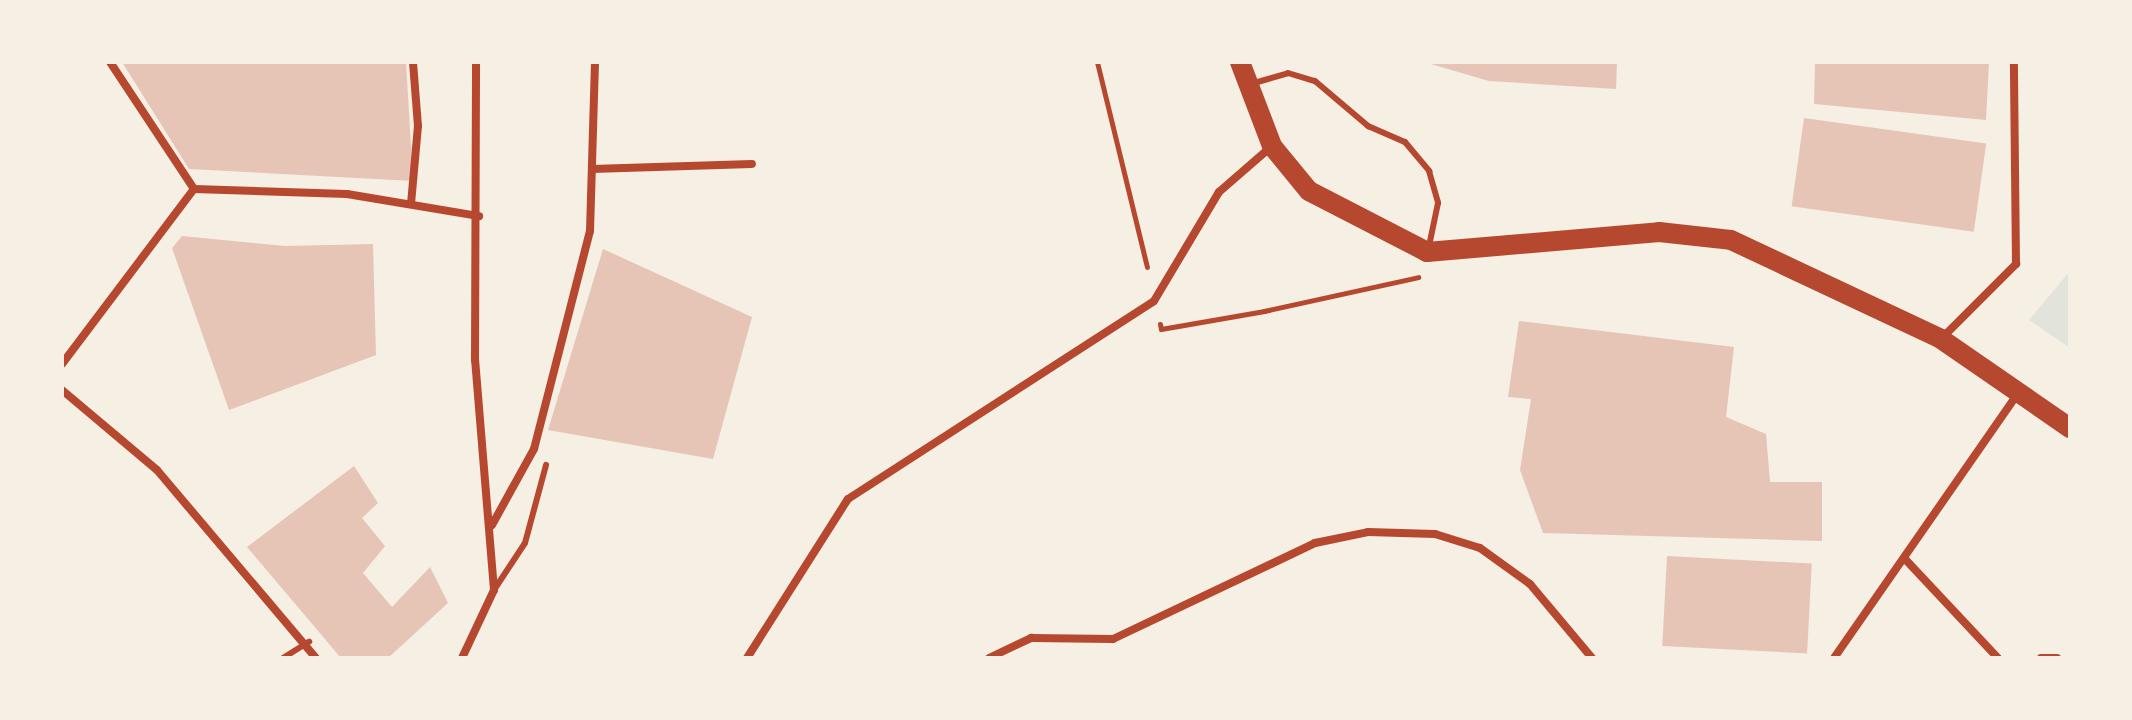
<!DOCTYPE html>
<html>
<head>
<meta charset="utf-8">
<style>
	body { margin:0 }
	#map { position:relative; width:2132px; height:720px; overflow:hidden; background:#f6efe4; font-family:"Exo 2",sans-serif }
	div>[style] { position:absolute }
	.green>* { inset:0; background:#e2e4dc }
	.building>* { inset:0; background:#e6c5b7; transform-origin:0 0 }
	.path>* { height:5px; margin:-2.5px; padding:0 2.5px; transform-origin:2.5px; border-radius:2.5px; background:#b5482f }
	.service>* { height:6px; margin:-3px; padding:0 3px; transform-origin:3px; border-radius:3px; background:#b5482f }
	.minor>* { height:8px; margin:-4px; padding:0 4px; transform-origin:4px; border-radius:4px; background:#b5482f }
	.primary>* { height:20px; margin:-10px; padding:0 10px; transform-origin:10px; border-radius:10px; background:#b5482f }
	span { translate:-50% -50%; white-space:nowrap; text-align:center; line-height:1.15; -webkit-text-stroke:7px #f6efe4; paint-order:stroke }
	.frame { position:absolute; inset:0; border:64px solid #f6efe4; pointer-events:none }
</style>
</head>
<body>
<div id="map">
	<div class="green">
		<i style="clip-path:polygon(2070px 271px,2070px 348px,2029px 320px)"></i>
	</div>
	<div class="building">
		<i style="clip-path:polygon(122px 62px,406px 62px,413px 181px,189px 169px)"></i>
		<i style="clip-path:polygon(1424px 62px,1617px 62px,1616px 89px,1489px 81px)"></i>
		<i style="clip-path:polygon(1815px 62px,1989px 62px,1986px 120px,1814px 104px)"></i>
		<i style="left:1804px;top:118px;width:184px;height:89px;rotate:8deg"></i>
		<i style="clip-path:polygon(182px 236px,285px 246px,373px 244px,376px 355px,229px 410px,172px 248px)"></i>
		<i style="clip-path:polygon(603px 249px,752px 317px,713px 459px,548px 430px)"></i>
		<i style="clip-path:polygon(1519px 321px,1734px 347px,1726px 417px,1766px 434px,1770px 482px,1822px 482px,1822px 541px,1543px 533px,1520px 470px,1531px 399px,1508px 397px)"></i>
		<i style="clip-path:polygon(354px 466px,378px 503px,362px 518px,385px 546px,363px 573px,392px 607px,430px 567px,448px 603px,388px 658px,341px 658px,247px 547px)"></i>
		<i style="left:1667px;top:556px;width:145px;height:90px;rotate:3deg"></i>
	</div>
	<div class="path">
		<i style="left:1097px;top:62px;width:211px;rotate:76.3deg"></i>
		<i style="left:1160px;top:324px;width:5px;rotate:79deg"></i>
		<i style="left:1161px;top:329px;width:105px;rotate:-9.9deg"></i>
		<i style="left:1264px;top:311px;width:158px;rotate:-12.4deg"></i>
	</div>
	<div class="service">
		<i style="left:1254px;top:83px;width:35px;rotate:-16deg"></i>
		<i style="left:1288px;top:73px;width:28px;rotate:17deg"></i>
		<i style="left:1315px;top:81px;width:70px;rotate:40.3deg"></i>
		<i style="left:1368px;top:126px;width:40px;rotate:23.4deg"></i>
		<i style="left:1405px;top:142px;width:38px;rotate:50deg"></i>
		<i style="left:1429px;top:171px;width:33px;rotate:74deg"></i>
		<i style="left:1438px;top:203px;width:44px;rotate:101.8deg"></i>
		<i style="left:494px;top:590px;width:56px;rotate:-56.6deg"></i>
		<i style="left:525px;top:543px;width:81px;rotate:-74.9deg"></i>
		<i style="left:283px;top:658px;width:31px;rotate:-32deg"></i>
	</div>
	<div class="minor">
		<i style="left:110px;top:62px;width:152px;rotate:56.5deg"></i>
		<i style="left:592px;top:169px;width:160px;rotate:-1.8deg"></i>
		<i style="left:194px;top:189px;width:153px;rotate:1.9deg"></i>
		<i style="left:347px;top:194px;width:134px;rotate:9.5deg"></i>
		<i style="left:411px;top:204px;width:78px;rotate:-84.9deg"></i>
		<i style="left:418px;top:126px;width:64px;rotate:-94.5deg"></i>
		<i style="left:1942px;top:338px;width:105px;rotate:-45deg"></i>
		<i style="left:2016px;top:264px;width:202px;rotate:-90.6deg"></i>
		<i style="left:62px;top:364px;width:219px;rotate:-53deg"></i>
		<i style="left:62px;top:390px;width:124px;rotate:40.1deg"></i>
		<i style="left:157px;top:470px;width:246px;rotate:49.8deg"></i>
		<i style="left:492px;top:525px;width:87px;rotate:-61.1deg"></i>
		<i style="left:534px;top:449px;width:225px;rotate:-75.6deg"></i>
		<i style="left:590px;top:231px;width:169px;rotate:-88.3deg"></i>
		<i style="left:1905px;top:559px;width:136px;rotate:46.8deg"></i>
		<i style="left:462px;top:658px;width:75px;rotate:-64.8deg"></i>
		<i style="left:494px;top:590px;width:231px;rotate:-94.7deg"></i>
		<i style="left:475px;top:360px;width:298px;rotate:-89.8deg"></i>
		<i style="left:747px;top:658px;width:188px;rotate:-57.6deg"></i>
		<i style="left:848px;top:499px;width:364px;rotate:-32.9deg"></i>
		<i style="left:1154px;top:301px;width:127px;rotate:-59.2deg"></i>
		<i style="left:1219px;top:192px;width:70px;rotate:-41deg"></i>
		<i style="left:989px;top:658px;width:47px;rotate:-25.5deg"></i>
		<i style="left:1031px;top:638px;width:82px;rotate:0.7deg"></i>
		<i style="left:1113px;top:639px;width:224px;rotate:-25.4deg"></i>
		<i style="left:1315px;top:543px;width:54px;rotate:-11.7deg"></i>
		<i style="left:1368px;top:532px;width:67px;rotate:1.7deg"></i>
		<i style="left:1435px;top:534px;width:47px;rotate:17.3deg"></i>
		<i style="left:1480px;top:548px;width:62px;rotate:35.8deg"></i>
		<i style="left:1530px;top:584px;width:97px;rotate:50deg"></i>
		<i style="left:1834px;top:658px;width:323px;rotate:-55.2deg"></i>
		<i style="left:2041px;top:658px;width:16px"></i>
	</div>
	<div class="primary">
		<i style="left:1240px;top:62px;width:90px;rotate:69.1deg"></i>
		<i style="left:1272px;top:146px;width:58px;rotate:50.6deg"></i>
		<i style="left:1309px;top:191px;width:133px;rotate:27.3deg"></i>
		<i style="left:1427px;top:252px;width:233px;rotate:-4.9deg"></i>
		<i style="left:1659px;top:232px;width:72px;rotate:6.3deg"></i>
		<i style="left:1731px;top:240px;width:232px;rotate:25.2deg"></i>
		<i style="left:1941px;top:339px;width:157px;rotate:34.6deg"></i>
	</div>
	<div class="frame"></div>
</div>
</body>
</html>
